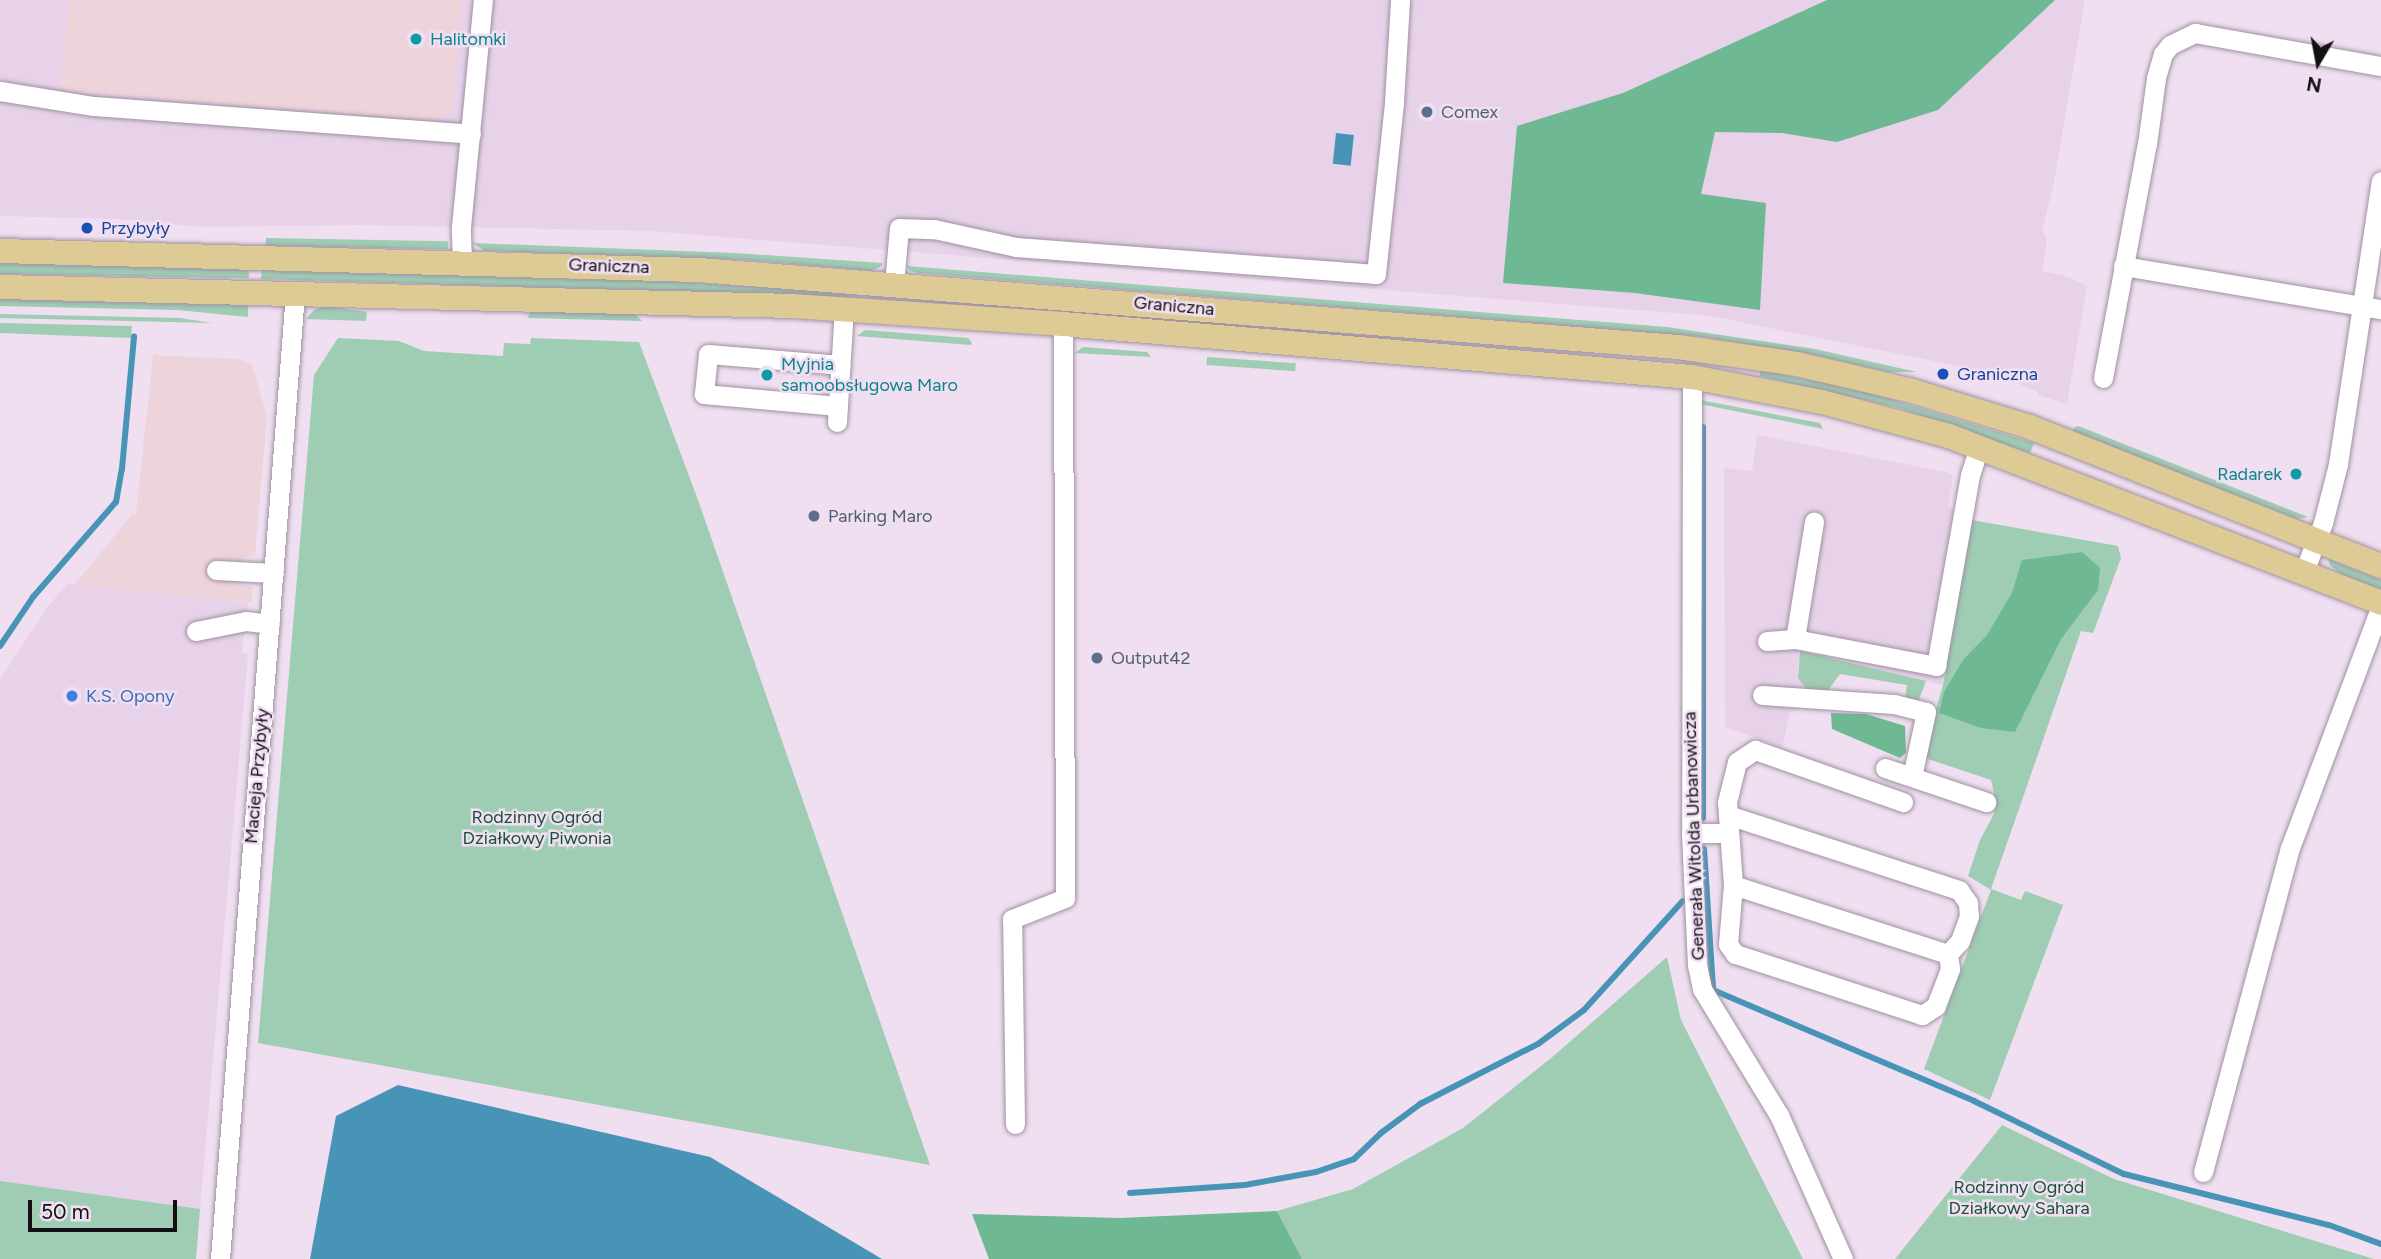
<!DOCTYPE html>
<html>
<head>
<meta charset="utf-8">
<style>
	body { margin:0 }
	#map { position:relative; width:2381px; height:1259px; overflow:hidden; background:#efdff1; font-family:Figtree,sans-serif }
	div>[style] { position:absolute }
	.built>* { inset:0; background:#e7d2ea }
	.industrial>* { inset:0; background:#edd4db }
	.green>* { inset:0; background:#9ecdb4; transform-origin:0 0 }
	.forest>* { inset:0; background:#6eb894 }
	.water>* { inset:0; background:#4894b7; transform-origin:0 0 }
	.stream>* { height:6px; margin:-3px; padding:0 3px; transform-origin:3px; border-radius:3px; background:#4894b7 }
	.roads { filter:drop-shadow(0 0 2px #9f91a1) drop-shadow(0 0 2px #9f91a1) }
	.minor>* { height:19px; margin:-9.5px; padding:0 9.5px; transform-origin:9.5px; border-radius:9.5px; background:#fff }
	.major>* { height:24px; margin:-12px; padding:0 12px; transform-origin:12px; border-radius:12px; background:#deca95 }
	.dots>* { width:19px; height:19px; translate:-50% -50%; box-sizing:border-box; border:4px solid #efdff1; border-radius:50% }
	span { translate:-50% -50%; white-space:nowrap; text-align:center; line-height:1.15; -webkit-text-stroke:5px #efdff1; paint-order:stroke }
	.culture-label { font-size:18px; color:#0d838f }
	.left { translate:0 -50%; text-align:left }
	.right { translate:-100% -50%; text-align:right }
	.service-label { font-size:18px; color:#4e5e75 }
	.transit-label { font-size:18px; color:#164399 }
	.street-label { font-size:18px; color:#140f15 }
	.shop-label { font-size:18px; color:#366cbe }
	.park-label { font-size:18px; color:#185139 }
	.north { position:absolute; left:2283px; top:28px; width:70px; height:70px; -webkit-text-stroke:5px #efdff1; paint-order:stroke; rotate:190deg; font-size:19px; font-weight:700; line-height:28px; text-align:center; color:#140f15 }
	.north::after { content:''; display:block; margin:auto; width:24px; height:32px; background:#140f15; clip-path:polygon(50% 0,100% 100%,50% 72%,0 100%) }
	.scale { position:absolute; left:28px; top:1200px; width:149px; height:32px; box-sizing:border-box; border:4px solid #140f15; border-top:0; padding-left:9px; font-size:21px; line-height:24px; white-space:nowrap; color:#140f15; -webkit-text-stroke:5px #efdff1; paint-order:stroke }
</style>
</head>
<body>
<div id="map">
	<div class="built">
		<i style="clip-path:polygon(0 0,2085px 0,2054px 182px,2042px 230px,2047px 239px,2042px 271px,2068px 277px,2087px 286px,2067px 404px,2038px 395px,2038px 392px,1993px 373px,1711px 316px,650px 231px,360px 225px,204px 227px,119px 219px,0 216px)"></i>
		<i style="clip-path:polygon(1757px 435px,1946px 472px,1953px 475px,1948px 508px,1972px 512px,1943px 685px,1800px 651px,1797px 670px,1808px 691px,1799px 706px,1790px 713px,1782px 747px,1725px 727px,1724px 468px,1752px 471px)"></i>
		<i style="clip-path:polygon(67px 584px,248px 603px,242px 653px,248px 654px,200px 1209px,0 1181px,0 679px,47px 608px)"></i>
	</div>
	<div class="industrial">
		<i style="clip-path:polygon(70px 0,462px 0,453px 106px,435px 120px,59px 91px)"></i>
		<i style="clip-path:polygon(153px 355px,238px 359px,252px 365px,267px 416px,255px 555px,244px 558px,241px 585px,253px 587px,251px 603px,74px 585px,132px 515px,136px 515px)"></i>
	</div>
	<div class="green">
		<i style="left:266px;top:238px;width:182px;height:8px;rotate:1deg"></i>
		<i style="clip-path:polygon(472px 243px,735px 253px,882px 263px,882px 266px,871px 271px,747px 260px,485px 251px)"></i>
		<i style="left:0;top:263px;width:249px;height:11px;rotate:1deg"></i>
		<i style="clip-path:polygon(907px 266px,1667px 327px,1815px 349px,1917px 372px,1889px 372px,1814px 355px,1703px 337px,918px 273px,910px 271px)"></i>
		<i style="clip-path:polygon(262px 269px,620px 278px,850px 293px,849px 297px,261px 279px)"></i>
		<i style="clip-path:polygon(0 299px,248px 304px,248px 317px,177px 310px,0 306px)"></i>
		<i style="clip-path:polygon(327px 306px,367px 312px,366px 321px,306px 319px,314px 310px)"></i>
		<i style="clip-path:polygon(532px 311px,633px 312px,642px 321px,527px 318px)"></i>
		<i style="clip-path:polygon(0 314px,180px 318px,212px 323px,0 318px)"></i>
		<i style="clip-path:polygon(0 323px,132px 326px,131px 338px,0 333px)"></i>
		<i style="clip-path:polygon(865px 330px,968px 338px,972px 343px,971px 345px,857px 336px)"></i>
		<i style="clip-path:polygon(338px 338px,399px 341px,424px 351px,503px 356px,504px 343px,530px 344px,531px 338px,639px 342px,698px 500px,930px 1165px,258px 1043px,314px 375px)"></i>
		<i style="clip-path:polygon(1083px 347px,1147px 352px,1151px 357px,1075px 353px)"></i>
		<i style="left:1207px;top:357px;width:89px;height:8px;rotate:4deg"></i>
		<i style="clip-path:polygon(1760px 370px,1864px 391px,2034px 443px,2030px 453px,1899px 408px,1760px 376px)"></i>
		<i style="clip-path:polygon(1700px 400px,1820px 423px,1823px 429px,1695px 403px)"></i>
		<i style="clip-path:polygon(2077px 426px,2081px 427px,2308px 517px,2297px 519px,2071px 431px)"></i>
		<i style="clip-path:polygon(1972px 520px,2118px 546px,2121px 558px,2093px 633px,2081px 631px,1991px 889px,2021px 900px,2025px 891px,2063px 905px,1990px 1100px,1924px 1069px,1991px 890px,1968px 876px,1980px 840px,1994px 814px,1994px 793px,1991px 780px,1922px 757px,1943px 685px)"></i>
		<i style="clip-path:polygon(2328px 559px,2381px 580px,2381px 591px,2341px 575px,2330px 565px)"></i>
		<i style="clip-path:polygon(1800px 651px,1926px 681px,1918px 702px,1905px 700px,1907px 685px,1840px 674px,1826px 693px,1808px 691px,1798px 678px)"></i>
		<i style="clip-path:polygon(1667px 957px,1681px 1020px,1803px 1259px,1302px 1259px,1277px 1211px,1353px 1189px,1463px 1128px,1550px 1059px)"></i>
		<i style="clip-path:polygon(2002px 1125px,2114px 1179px,2374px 1259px,1895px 1259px)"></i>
		<i style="clip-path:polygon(0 1181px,200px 1209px,196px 1259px,0 1259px)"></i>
	</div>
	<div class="forest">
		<i style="clip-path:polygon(1827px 0,2055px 0,1938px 110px,1837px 142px,1782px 133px,1715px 132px,1701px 194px,1766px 203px,1760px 310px,1635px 293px,1503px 283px,1517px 126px,1623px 93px)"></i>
		<i style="clip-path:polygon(2082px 552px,2100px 568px,2098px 590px,2061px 639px,2015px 732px,1981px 728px,1939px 713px,1944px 692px,1963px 660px,1987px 635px,2012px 593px,2022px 560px)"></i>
		<i style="clip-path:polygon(1831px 713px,1866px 714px,1905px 726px,1906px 753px,1900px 758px,1832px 729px)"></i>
		<i style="clip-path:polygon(1277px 1211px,1302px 1259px,989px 1259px,972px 1214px,1120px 1218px)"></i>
	</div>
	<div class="water">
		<i style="left:1336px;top:133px;width:18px;height:31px;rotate:6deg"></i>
		<i style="clip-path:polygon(398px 1085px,710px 1157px,882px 1259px,310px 1259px,336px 1116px)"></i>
	</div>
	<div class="stream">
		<i style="left:0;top:646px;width:59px;rotate:-56deg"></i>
		<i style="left:33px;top:597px;width:126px;rotate:-48.9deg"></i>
		<i style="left:116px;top:502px;width:34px;rotate:-80deg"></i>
		<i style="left:122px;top:469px;width:133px;rotate:-84.8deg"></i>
		<i style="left:1703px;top:818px;width:391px;rotate:-90deg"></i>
		<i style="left:1704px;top:849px;width:141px;rotate:86.3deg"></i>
		<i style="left:1713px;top:990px;width:284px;rotate:23deg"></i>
		<i style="left:1974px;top:1101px;width:167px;rotate:26deg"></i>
		<i style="left:2124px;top:1174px;width:211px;rotate:14deg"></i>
		<i style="left:2329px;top:1225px;width:55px;rotate:20.1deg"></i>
		<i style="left:1130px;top:1193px;width:115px;rotate:-4deg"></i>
		<i style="left:1245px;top:1185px;width:72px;rotate:-10.4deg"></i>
		<i style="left:1316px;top:1172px;width:40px;rotate:-18.9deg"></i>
		<i style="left:1354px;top:1159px;width:37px;rotate:-44deg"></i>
		<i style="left:1381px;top:1133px;width:49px;rotate:-36.6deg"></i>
		<i style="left:1420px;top:1104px;width:132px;rotate:-27deg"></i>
		<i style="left:1538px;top:1044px;width:57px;rotate:-36.5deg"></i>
		<i style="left:1584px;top:1010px;width:147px;rotate:-47.8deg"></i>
	</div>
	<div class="roads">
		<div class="minor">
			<i style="left:0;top:91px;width:95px;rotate:9.1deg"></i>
			<i style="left:94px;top:106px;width:378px;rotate:4.2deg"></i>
			<i style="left:462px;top:262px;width:35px;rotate:-92deg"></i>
			<i style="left:461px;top:227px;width:228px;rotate:-84.5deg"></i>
			<i style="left:2123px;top:266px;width:262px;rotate:9.5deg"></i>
			<i style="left:894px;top:284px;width:56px;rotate:-84.9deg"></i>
			<i style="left:899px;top:228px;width:35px;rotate:2deg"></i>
			<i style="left:934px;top:229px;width:84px;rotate:12.4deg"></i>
			<i style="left:1016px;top:247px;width:361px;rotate:4.3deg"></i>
			<i style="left:1376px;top:274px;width:173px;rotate:-84deg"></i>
			<i style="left:1394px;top:102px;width:102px;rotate:-86.6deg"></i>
			<i style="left:1692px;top:377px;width:456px;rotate:90.1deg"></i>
			<i style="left:1691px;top:833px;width:132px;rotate:87.4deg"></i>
			<i style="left:1697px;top:965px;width:25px;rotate:78deg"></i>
			<i style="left:1702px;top:989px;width:148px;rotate:58.6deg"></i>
			<i style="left:1779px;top:1115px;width:158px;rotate:66deg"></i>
			<i style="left:2103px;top:378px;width:238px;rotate:-79.4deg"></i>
			<i style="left:2147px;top:144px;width:67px;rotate:-82.2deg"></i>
			<i style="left:2156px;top:78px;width:25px;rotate:-74deg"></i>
			<i style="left:2163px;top:54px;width:11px;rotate:-52deg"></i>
			<i style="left:2170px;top:45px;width:28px;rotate:-26deg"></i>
			<i style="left:2195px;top:33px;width:189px;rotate:10.1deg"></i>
			<i style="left:838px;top:406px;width:135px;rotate:-174.9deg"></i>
			<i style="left:704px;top:394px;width:40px;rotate:-84.3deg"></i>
			<i style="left:708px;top:354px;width:133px;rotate:4.7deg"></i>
			<i style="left:837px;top:422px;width:113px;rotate:-86.5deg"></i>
			<i style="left:216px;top:570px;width:58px;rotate:3deg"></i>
			<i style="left:2303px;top:574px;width:55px;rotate:-68.6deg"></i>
			<i style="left:2323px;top:523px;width:61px;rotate:-75.7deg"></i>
			<i style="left:2338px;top:464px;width:286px;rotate:-81.4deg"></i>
			<i style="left:196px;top:631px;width:51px;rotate:-11.3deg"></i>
			<i style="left:246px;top:621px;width:24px;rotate:7deg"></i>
			<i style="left:1795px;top:639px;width:119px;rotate:-80.8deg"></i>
			<i style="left:1767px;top:641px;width:28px;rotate:-4deg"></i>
			<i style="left:1795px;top:639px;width:144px;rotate:10.8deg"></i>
			<i style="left:1936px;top:666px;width:194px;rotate:-79.9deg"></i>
			<i style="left:1970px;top:475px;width:28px;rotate:-72deg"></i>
			<i style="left:1762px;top:695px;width:132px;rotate:3.9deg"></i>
			<i style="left:1894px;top:704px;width:33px;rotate:14deg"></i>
			<i style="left:1926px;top:712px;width:66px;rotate:102.2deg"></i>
			<i style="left:1885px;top:768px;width:107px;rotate:18.6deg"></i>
			<i style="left:1728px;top:815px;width:243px;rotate:18deg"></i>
			<i style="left:1959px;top:890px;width:16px;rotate:55deg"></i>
			<i style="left:1968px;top:903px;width:13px;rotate:86deg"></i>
			<i style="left:1969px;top:916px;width:27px;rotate:110deg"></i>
			<i style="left:1960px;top:941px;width:18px;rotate:133deg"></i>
			<i style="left:1948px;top:954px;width:15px;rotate:82deg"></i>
			<i style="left:1950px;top:969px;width:40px;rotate:111deg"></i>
			<i style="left:1936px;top:1006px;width:17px;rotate:147deg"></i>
			<i style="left:1922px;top:1015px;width:197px;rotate:-161.9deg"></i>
			<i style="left:1735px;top:954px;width:12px;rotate:-125deg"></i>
			<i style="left:1728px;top:944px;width:59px;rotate:-85.2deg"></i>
			<i style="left:1733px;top:885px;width:83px;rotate:-94.1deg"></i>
			<i style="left:1727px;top:802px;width:41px;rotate:-76deg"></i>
			<i style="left:1737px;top:762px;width:22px;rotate:-34deg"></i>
			<i style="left:1755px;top:750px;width:157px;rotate:19.4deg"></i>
			<i style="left:1691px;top:833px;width:38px"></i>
			<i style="left:1733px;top:885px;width:226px;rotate:17.8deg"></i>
			<i style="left:1015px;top:1124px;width:205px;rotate:-90.8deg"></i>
			<i style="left:1012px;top:919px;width:57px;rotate:-21.6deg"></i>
			<i style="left:1065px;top:898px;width:574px;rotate:-90.2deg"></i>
			<i style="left:2203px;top:1172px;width:335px;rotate:-75deg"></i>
			<i style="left:2290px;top:848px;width:259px;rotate:-69.4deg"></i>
			<i style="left:220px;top:1259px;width:968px;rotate:-85.56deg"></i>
		</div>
		<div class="major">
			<i style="left:0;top:251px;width:699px;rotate:1.56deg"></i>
			<i style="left:699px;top:270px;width:982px;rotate:4.5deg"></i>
			<i style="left:1678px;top:347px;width:120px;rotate:8.1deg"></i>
			<i style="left:1797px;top:364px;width:115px;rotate:13.1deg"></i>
			<i style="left:1909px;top:390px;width:127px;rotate:17deg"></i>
			<i style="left:2030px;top:427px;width:378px;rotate:21.6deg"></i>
			<i style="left:0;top:287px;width:793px;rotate:1.37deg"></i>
			<i style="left:793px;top:306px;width:271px;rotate:3.8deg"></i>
			<i style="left:1063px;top:324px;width:631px;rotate:4.82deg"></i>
			<i style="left:1692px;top:377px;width:132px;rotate:10.9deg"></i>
			<i style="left:1822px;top:402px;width:131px;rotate:15deg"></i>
			<i style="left:1949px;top:436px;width:463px;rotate:21.1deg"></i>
		</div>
	</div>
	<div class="dots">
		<i style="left:416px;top:39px;background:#0f9aa8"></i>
		<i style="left:1427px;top:112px;background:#5c6f8a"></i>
		<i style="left:87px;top:228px;background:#1a4fb4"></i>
		<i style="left:1943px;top:374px;background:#1a4fb4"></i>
		<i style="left:767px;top:375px;background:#0f9aa8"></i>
		<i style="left:2296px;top:474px;background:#0f9aa8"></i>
		<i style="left:814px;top:516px;background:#5c6f8a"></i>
		<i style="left:1097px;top:658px;background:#5c6f8a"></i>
		<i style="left:72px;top:696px;background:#3f7fe0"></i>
	</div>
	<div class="culture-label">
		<span class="left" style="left:430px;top:39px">Halitomki</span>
		<span class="left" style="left:781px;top:375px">Myjnia<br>samoobsługowa Maro</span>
		<span class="right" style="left:2282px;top:474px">Radarek</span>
	</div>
	<div class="service-label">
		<span class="left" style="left:1441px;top:112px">Comex</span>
		<span class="left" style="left:828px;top:516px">Parking Maro</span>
		<span class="left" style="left:1111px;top:658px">Output42</span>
	</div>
	<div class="transit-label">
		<span class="left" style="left:101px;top:228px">Przybyły</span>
		<span class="left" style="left:1957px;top:374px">Graniczna</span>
	</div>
	<div class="street-label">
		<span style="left:609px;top:266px;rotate:2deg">Graniczna</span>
		<span style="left:1174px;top:306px;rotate:5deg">Graniczna</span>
		<span style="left:257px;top:776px;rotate:-85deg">Macieja Przybyły</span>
		<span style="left:1694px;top:836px;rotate:-92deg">Generała Witolda Urbanowicza</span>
	</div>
	<div class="shop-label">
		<span class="left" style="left:86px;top:696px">K.S. Opony</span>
	</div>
	<div class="park-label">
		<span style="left:537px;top:828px">Rodzinny Ogród<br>Działkowy Piwonia</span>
		<span style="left:2019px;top:1198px">Rodzinny Ogród<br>Działkowy Sahara</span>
	</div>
	<div class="north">N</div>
	<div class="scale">50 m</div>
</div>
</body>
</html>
